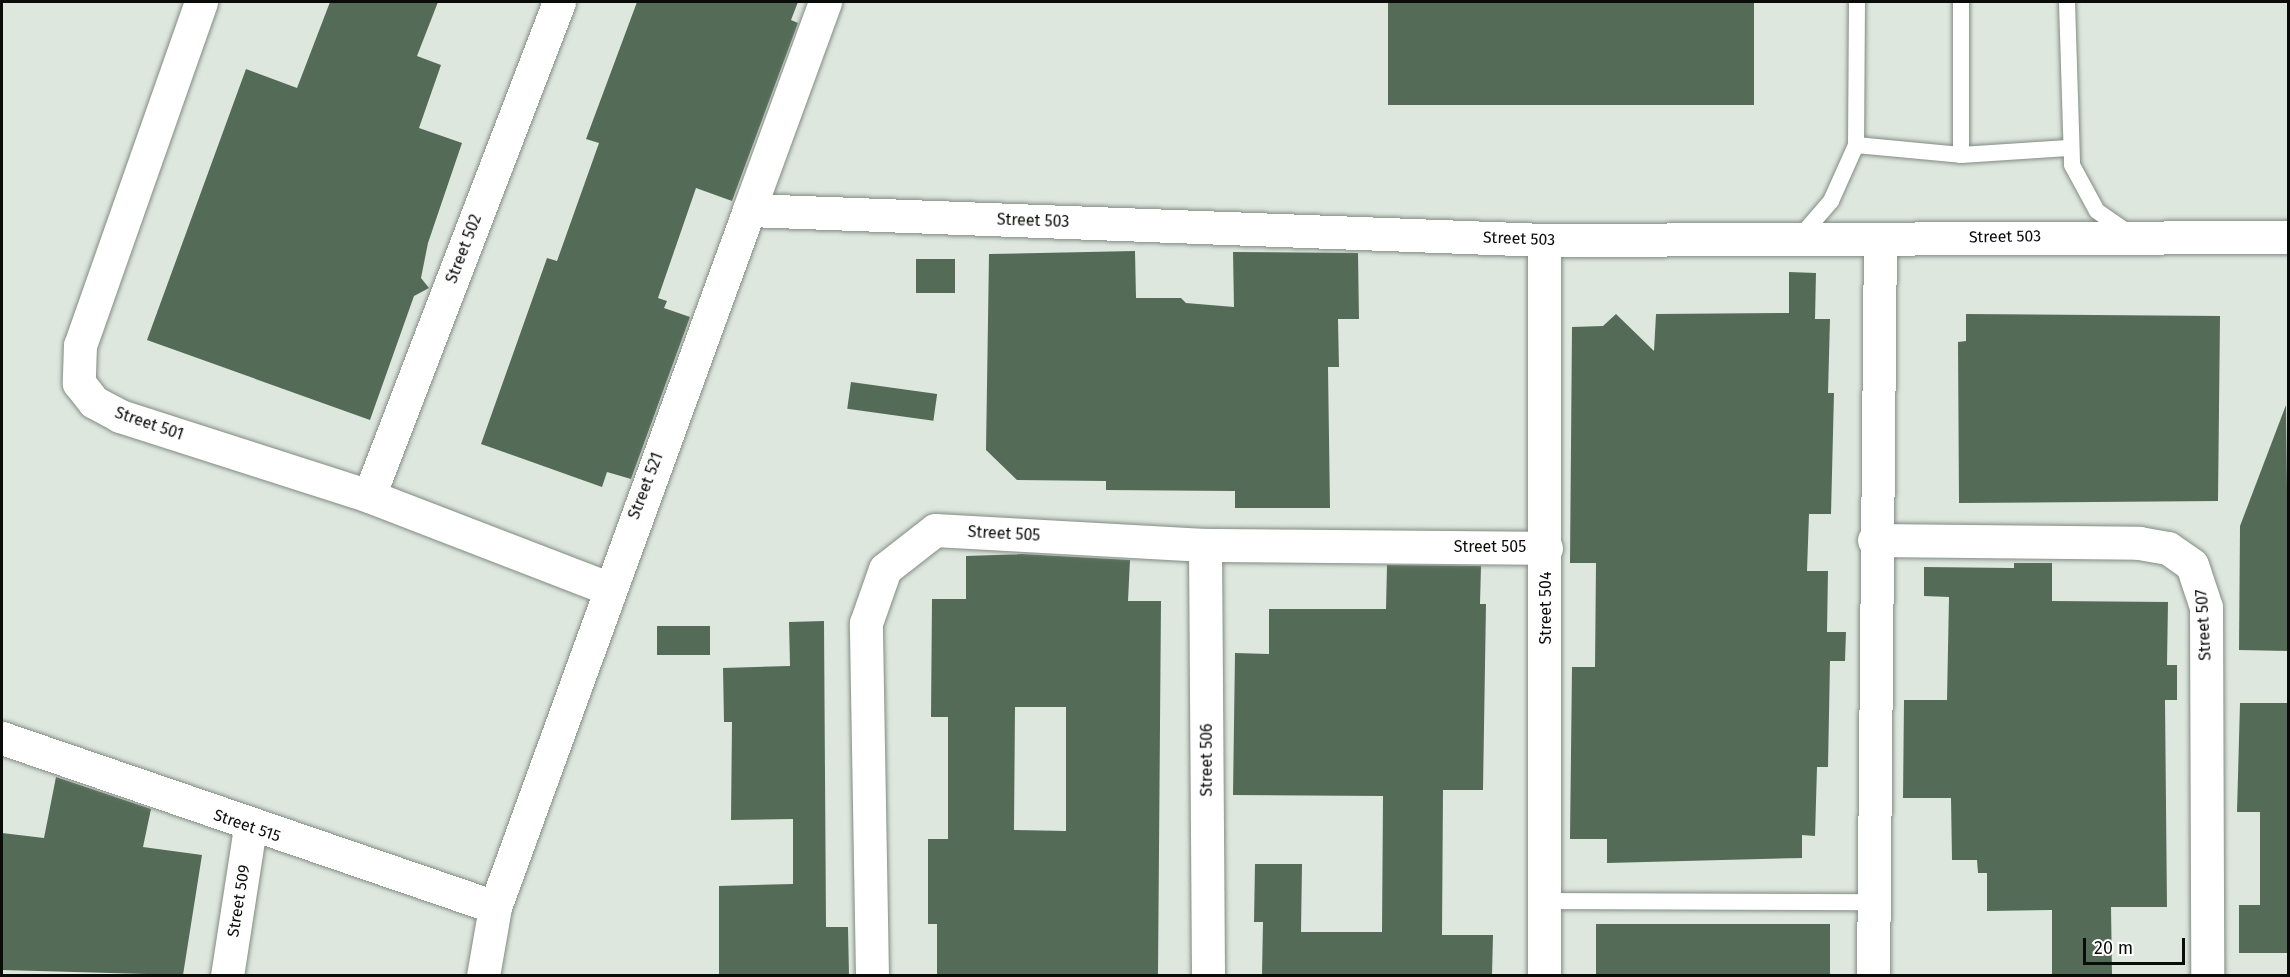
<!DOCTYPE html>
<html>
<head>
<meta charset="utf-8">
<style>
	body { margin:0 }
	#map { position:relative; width:2290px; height:977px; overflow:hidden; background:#dde7de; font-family:"Fira Sans",sans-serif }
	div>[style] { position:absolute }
	.building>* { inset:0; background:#546c57; transform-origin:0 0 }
	.roads { filter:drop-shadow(0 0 2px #828b83) drop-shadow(0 0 2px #828b83) }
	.lane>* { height:16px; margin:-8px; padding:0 8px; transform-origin:8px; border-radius:8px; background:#fff }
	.street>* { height:33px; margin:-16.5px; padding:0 16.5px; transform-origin:16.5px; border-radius:16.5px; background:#fff }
	.secondary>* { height:33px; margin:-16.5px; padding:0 16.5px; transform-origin:16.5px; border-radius:16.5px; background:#fff }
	span { translate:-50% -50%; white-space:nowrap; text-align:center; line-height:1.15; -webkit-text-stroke:4.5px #fff; paint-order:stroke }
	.street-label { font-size:16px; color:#090c09 }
	.frame { position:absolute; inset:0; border:3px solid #090c09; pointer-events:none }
	.scale { position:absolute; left:2083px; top:938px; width:102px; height:27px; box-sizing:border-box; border:3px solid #090c09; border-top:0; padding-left:8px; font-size:18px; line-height:21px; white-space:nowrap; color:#090c09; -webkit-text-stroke:4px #fff; paint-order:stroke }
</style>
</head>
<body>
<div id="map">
	<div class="building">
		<i style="clip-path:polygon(330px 2px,438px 2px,417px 56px,441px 65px,419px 128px,462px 143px,428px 243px,421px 278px,429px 288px,414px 296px,370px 420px,147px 340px,246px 69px,297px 88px)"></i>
		<i style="clip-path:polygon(637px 2px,798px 2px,791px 20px,798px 23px,732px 201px,696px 188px,658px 298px,667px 301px,664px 308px,690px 317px,631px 479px,607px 472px,602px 487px,481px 444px,547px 258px,557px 261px,599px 143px,586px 139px)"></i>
		<i style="left:1388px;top:2px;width:366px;height:103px"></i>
		<i style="clip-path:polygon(1135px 251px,1136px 298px,1181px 298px,1186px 303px,1234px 307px,1233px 252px,1358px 253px,1359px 319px,1338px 319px,1339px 367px,1328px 367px,1330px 508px,1235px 508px,1235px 491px,1106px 490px,1106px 481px,1017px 480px,986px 450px,989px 254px)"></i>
		<i style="left:916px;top:259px;width:39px;height:34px"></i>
		<i style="clip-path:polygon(1789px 272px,1816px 273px,1815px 319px,1830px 319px,1828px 393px,1834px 393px,1831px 514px,1809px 514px,1807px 571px,1828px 571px,1827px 632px,1846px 632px,1845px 661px,1830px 661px,1828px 767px,1817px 767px,1815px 836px,1802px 835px,1802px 858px,1607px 863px,1607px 839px,1570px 839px,1572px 667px,1595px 667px,1596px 563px,1570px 563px,1572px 327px,1603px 326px,1616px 314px,1654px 351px,1656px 314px,1789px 313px)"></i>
		<i style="clip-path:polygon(1966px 314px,2220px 316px,2218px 501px,1959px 503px,1958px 342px,1966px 341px)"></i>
		<i style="left:851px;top:382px;width:87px;height:27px;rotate:8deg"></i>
		<i style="clip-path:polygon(2286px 405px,2289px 651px,2239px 650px,2240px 526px)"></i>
		<i style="clip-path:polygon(evenodd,1022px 554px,1130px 560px,1128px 601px,1161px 601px,1158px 975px,937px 975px,937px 924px,928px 924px,928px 839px,948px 839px,948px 717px,931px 717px,932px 599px,966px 599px,966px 556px,1022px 554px,1015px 707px,1066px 707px,1066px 831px,1014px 830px,1015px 707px)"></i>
		<i style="clip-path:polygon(2014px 563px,2052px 563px,2052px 601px,2168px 602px,2167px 665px,2177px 665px,2177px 700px,2165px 700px,2167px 907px,2111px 907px,2112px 975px,2052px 975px,2052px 910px,1987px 911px,1987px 873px,1978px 873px,1977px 860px,1952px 860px,1951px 798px,1903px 798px,1904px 700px,1947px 700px,1949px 597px,1924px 596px,1924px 567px,2014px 568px)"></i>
		<i style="clip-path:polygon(1387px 565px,1481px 566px,1480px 604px,1486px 604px,1483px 790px,1443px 790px,1442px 935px,1493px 935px,1492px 975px,1262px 975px,1263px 922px,1254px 922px,1255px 864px,1302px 864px,1301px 932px,1382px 932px,1383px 796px,1233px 795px,1235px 653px,1269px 654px,1269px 609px,1386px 609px)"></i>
		<i style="clip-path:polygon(824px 621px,826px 927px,848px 927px,849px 975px,719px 975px,719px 886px,793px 884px,793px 819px,731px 820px,732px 722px,724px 722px,723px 668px,790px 666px,789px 622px)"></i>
		<i style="left:657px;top:626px;width:53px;height:29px"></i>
		<i style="clip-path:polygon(2240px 703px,2289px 703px,2289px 953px,2239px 953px,2239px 905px,2260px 905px,2260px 812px,2237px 812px)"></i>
		<i style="clip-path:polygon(56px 777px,151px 809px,143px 847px,202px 855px,183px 975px,2px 970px,2px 833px,44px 838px)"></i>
		<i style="left:1596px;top:924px;width:234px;height:51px"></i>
	</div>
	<div class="roads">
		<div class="lane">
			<i style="left:2067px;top:2px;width:163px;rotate:88.2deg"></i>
			<i style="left:2072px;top:165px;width:52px;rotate:61.5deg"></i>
			<i style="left:2097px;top:211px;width:40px;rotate:34.9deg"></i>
			<i style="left:1856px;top:145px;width:105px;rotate:5.4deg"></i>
			<i style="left:1961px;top:155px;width:107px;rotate:-3.7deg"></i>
			<i style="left:1961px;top:155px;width:153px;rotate:-90deg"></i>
			<i style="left:1799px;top:238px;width:49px;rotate:-49.1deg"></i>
			<i style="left:1831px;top:201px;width:61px;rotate:-65.9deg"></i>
			<i style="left:1856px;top:145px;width:143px;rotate:-89.6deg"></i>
			<i style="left:1544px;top:901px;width:328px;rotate:0.2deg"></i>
		</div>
		<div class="street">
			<i style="left:201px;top:2px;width:364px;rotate:109.4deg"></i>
			<i style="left:80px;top:345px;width:38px;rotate:92deg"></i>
			<i style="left:79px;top:383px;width:24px;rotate:52deg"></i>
			<i style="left:94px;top:402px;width:30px;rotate:28deg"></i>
			<i style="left:120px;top:416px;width:262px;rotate:17.8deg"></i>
			<i style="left:369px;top:496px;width:255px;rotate:21.1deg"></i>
			<i style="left:1544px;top:240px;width:736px;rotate:90deg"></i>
			<i style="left:369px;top:496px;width:529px;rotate:-68.96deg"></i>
			<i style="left:1874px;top:540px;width:265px;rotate:0.6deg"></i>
			<i style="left:2139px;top:543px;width:29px;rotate:10deg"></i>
			<i style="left:2168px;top:548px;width:29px;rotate:35deg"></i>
			<i style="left:2192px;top:565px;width:44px;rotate:71.6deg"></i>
			<i style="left:2206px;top:607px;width:369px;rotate:89.8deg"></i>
			<i style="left:1205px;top:545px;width:431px;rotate:89.6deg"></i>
			<i style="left:2px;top:738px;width:521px;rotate:18.92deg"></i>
			<i style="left:227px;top:976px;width:151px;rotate:-81.2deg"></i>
			<i style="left:483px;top:976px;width:70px;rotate:-80.1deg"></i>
			<i style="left:495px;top:907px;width:742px;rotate:-69.98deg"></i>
			<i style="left:872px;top:976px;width:353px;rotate:-91deg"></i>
			<i style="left:866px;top:623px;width:57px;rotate:-70.6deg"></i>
			<i style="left:885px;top:569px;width:63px;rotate:-38deg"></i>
			<i style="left:935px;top:530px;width:270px;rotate:3.2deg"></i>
			<i style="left:1205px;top:545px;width:341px;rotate:0.5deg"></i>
			<i style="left:1873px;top:976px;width:737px;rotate:-89.46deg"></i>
		</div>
		<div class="secondary">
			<i style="left:825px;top:2px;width:221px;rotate:110.1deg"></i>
			<i style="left:749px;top:210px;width:796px;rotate:2.16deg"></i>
			<i style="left:1544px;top:240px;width:744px;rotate:-0.23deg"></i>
		</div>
	</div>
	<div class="street-label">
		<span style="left:1033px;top:221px;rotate:2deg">Street 503</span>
		<span style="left:2005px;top:237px;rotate:-1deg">Street 503</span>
		<span style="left:1519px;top:239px;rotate:2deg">Street 503</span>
		<span style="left:464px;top:249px;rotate:-69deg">Street 502</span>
		<span style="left:149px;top:424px;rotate:19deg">Street 501</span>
		<span style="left:646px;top:486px;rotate:-69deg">Street 521</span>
		<span style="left:1004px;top:534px;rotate:3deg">Street 505</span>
		<span style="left:1490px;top:547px">Street 505</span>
		<span style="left:1546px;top:608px;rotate:-90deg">Street 504</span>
		<span style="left:2204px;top:625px;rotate:-93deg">Street 507</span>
		<span style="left:1207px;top:760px;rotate:-90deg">Street 506</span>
		<span style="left:247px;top:826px;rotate:19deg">Street 515</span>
		<span style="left:239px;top:901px;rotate:-81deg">Street 509</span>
	</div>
	<div class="frame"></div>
	<div class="scale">20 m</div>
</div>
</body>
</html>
